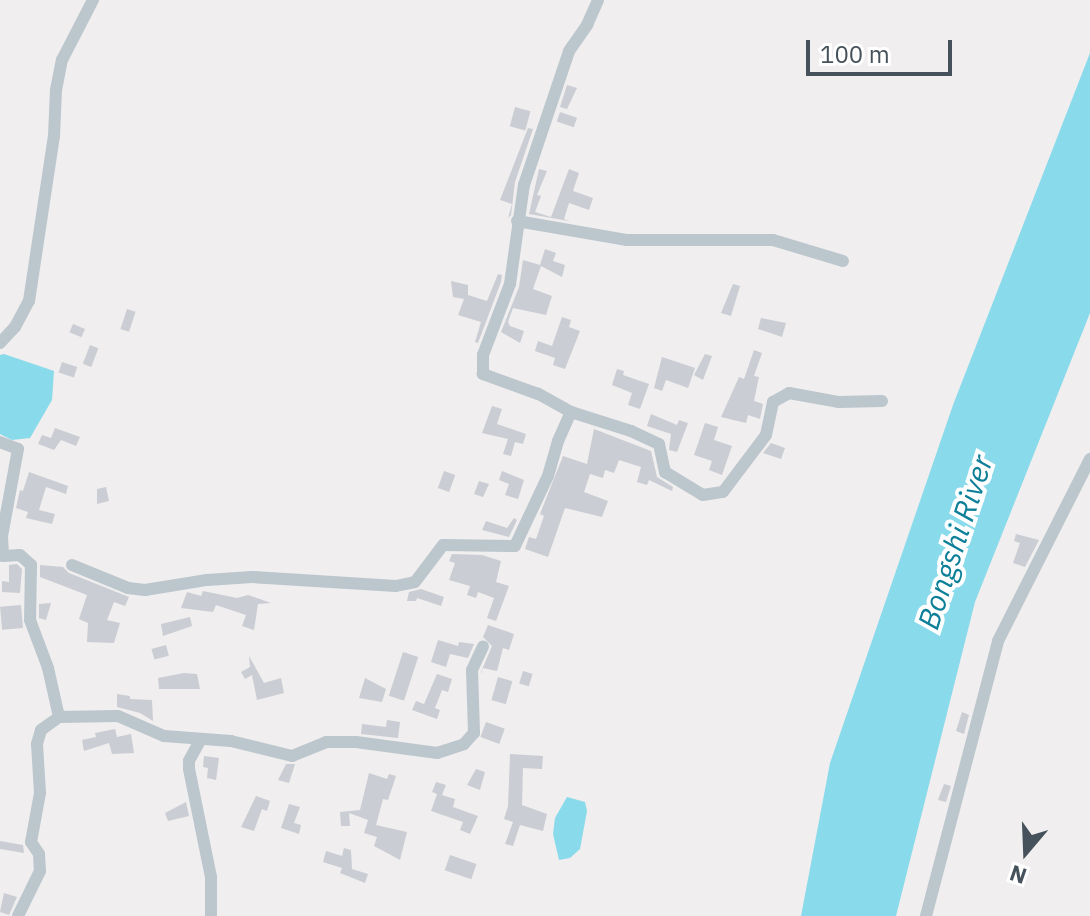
<!DOCTYPE html>
<html>
<head>
<meta charset="utf-8">
<style>
	body { margin:0 }
	#map { position:relative; width:1090px; height:916px; overflow:hidden; background:#f0eeee; font-family:"IBM Plex Sans",sans-serif }
	div>[style] { position:absolute }
	.water>* { inset:0; background:#89daeb }
	.building>* { inset:0; background:#cacdd3; transform-origin:0 0 }
	.minor>* { height:12px; margin:-6px; padding:0 6px; transform-origin:6px; border-radius:6px; background:#bcc6cd }
	span { translate:-50% -50%; white-space:nowrap; text-align:center; line-height:1.15; -webkit-text-stroke:8px #fff; paint-order:stroke }
	.water-label { font-size:30px; color:#0d7f98; font-style:italic }
	.north { position:absolute; left:986px; top:812px; width:80px; height:80px; -webkit-text-stroke:6px #fff; paint-order:stroke; rotate:199deg; font-size:22px; font-weight:700; line-height:32px; text-align:center; color:#46525b }
	.north::after { content:''; display:block; margin:auto; width:28px; height:36px; background:#46525b; clip-path:polygon(50% 0,100% 100%,50% 72%,0 100%) }
	.scale { position:absolute; left:806px; top:40px; width:146px; height:36px; box-sizing:border-box; border:4px solid #46525b; border-top:0; padding-left:10px; font-size:24px; line-height:28px; white-space:nowrap; color:#46525b; -webkit-text-stroke:6px #fff; paint-order:stroke }
</style>
</head>
<body>
<div id="map">
	<div class="water">
		<i style="clip-path:polygon(1090px 53px,1090px 313px,975px 602px,896px 916px,801px 916px,830px 763px,953px 405px)"></i>
		<i style="clip-path:polygon(4px 354px,54px 371px,52px 400px,30px 438px,12px 440px,0 434px,0 355px)"></i>
		<i style="clip-path:polygon(567px 797px,585px 802px,587px 811px,580px 849px,570px 858px,559px 860px,553px 834px,555px 818px)"></i>
	</div>
	<div class="building">
		<i style="clip-path:polygon(567px 85px,577px 88px,567px 109px,560px 107px)"></i>
		<i style="left:515px;top:107px;width:16px;height:20px;rotate:15deg"></i>
		<i style="left:560px;top:112px;width:18px;height:10px;rotate:19deg"></i>
		<i style="clip-path:polygon(528px 128px,533px 129px,515px 182px,511px 215px,508px 218px,512px 204px,500px 200px)"></i>
		<i style="clip-path:polygon(539px 169px,547px 171px,537px 195px,541px 196px,535px 212px,551px 217px,569px 169px,579px 173px,573px 191px,593px 198px,589px 210px,569px 203px,564px 219px,569px 221px,529px 214px)"></i>
		<i style="clip-path:polygon(545px 249px,556px 253px,553px 261px,565px 265px,562px 277px,541px 266px,533px 289px,552px 296px,546px 315px,513px 308px,508px 322px,510px 326px,524px 331px,520px 343px,501px 332px,519px 287px,523px 260px,540px 265px)"></i>
		<i style="clip-path:polygon(498px 274px,502px 275px,501px 282px,478px 343px,475px 342px,481px 322px,458px 315px,464px 299px,453px 297px,451px 281px,468px 285px,468px 295px,487px 301px)"></i>
		<i style="clip-path:polygon(733px 284px,740px 286px,731px 316px,721px 313px)"></i>
		<i style="left:127px;top:309px;width:9px;height:21px;rotate:18deg"></i>
		<i style="clip-path:polygon(562px 317px,571px 320px,569px 327px,580px 331px,565px 369px,553px 365px,555px 358px,535px 351px,538px 341px,552px 346px)"></i>
		<i style="clip-path:polygon(761px 318px,786px 323px,782px 337px,758px 329px)"></i>
		<i style="left:73px;top:324px;width:13px;height:9px;rotate:23deg"></i>
		<i style="left:90px;top:345px;width:9px;height:20px;rotate:21deg"></i>
		<i style="clip-path:polygon(754px 350px,762px 353px,754px 376px,759px 377px,754px 401px,763px 404px,760px 419px,748px 415px,746px 423px,721px 417px,739px 377px,744px 379px)"></i>
		<i style="clip-path:polygon(705px 354px,712px 356px,703px 380px,694px 375px)"></i>
		<i style="clip-path:polygon(662px 357px,695px 368px,688px 388px,666px 380px,662px 391px,654px 388px)"></i>
		<i style="left:62px;top:362px;width:16px;height:11px;rotate:18deg"></i>
		<i style="clip-path:polygon(617px 369px,624px 371px,623px 375px,649px 384px,640px 409px,628px 405px,632px 393px,612px 385px)"></i>
		<i style="clip-path:polygon(492px 406px,502px 409px,497px 424px,526px 434px,523px 444px,515px 442px,511px 456px,503px 454px,508px 439px,482px 433px)"></i>
		<i style="clip-path:polygon(651px 414px,677px 425px,679px 420px,688px 423px,677px 452px,669px 450px,671px 434px,647px 426px)"></i>
		<i style="clip-path:polygon(705px 423px,718px 427px,714px 440px,732px 446px,722px 475px,709px 470px,712px 461px,694px 455px)"></i>
		<i style="clip-path:polygon(55px 428px,80px 437px,76px 446px,61px 440px,54px 450px,38px 444px,42px 435px,51px 438px)"></i>
		<i style="clip-path:polygon(594px 429px,651px 451px,657px 477px,673px 487px,672px 491px,649px 480px,647px 485px,637px 482px,641px 467px,619px 460px,614px 473px,605px 470px,603px 478px,590px 474px,584px 492px,608px 501px,602px 517px,565px 508px,548px 557px,525px 549px,529px 537px,536px 539px,544px 516px,540px 514px,563px 456px,587px 464px)"></i>
		<i style="clip-path:polygon(771px 443px,785px 448px,781px 459px,763px 453px)"></i>
		<i style="left:444px;top:471px;width:12px;height:18px;rotate:20deg"></i>
		<i style="clip-path:polygon(502px 471px,524px 480px,518px 499px,505px 495px,509px 484px,499px 480px)"></i>
		<i style="clip-path:polygon(29px 472px,68px 486px,66px 494px,46px 487px,39px 510px,55px 514px,52px 524px,26px 518px,28px 512px,16px 508px,20px 490px,23px 491px)"></i>
		<i style="clip-path:polygon(479px 481px,489px 484px,483px 497px,474px 494px)"></i>
		<i style="clip-path:polygon(106px 487px,109px 501px,97px 504px,97px 489px)"></i>
		<i style="clip-path:polygon(514px 518px,517px 520px,509px 537px,482px 530px,486px 521px,507px 528px)"></i>
		<i style="clip-path:polygon(1016px 534px,1039px 540px,1025px 567px,1013px 563px,1020px 543px,1014px 541px)"></i>
		<i style="clip-path:polygon(452px 554px,482px 555px,501px 561px,496px 582px,509px 586px,496px 621px,487px 618px,494px 598px,478px 592px,476px 598px,467px 595px,470px 586px,449px 580px,455px 563px,449px 561px)"></i>
		<i style="clip-path:polygon(17px 564px,22px 569px,20px 593px,2px 592px,2px 581px,9px 582px,9px 565px)"></i>
		<i style="clip-path:polygon(40px 565px,63px 567px,69px 573px,129px 597px,125px 606px,114px 602px,107px 620px,120px 623px,114px 643px,87px 642px,88px 623px,79px 619px,87px 595px,40px 577px)"></i>
		<i style="clip-path:polygon(421px 589px,444px 597px,441px 606px,417px 598px,416px 601px,407px 601px,409px 592px)"></i>
		<i style="clip-path:polygon(203px 591px,237px 598px,248px 595px,271px 603px,258px 604px,254px 630px,242px 626px,246px 615px,216px 605px,213px 612px,181px 608px,187px 592px,201px 596px)"></i>
		<i style="clip-path:polygon(51px 603px,46px 620px,39px 618px,39px 604px)"></i>
		<i style="left:21px;top:605px;width:23px;height:21px;rotate:85deg"></i>
		<i style="clip-path:polygon(190px 617px,192px 626px,163px 636px,161px 624px)"></i>
		<i style="clip-path:polygon(488px 625px,514px 634px,509px 650px,503px 648px,497px 671px,483px 668px,481px 674px,481px 672px,492px 646px,483px 637px)"></i>
		<i style="clip-path:polygon(438px 640px,458px 646px,459px 642px,474px 644px,468px 658px,450px 654px,446px 667px,431px 662px)"></i>
		<i style="left:166px;top:645px;width:11px;height:15px;rotate:75deg"></i>
		<i style="left:403px;top:652px;width:16px;height:46px;rotate:18deg"></i>
		<i style="clip-path:polygon(249px 656px,264px 683px,281px 678px,284px 693px,257px 700px,252px 675px,245px 679px,241px 672px,250px 667px)"></i>
		<i style="left:523px;top:671px;width:10px;height:13px;rotate:17deg"></i>
		<i style="clip-path:polygon(184px 673px,197px 674px,200px 689px,159px 689px,158px 678px)"></i>
		<i style="clip-path:polygon(437px 674px,452px 679px,448px 692px,442px 690px,435px 708px,440px 710px,437px 719px,412px 710px,416px 701px,424px 704px)"></i>
		<i style="left:498px;top:677px;width:15px;height:24px;rotate:16deg"></i>
		<i style="clip-path:polygon(365px 678px,386px 689px,382px 702px,359px 698px)"></i>
		<i style="clip-path:polygon(117px 694px,130px 696px,130px 699px,152px 700px,153px 721px,140px 713px,117px 707px)"></i>
		<i style="clip-path:polygon(962px 712px,969px 715px,964px 734px,956px 731px)"></i>
		<i style="clip-path:polygon(387px 720px,400px 722px,398px 738px,361px 734px,362px 724px,386px 727px)"></i>
		<i style="left:486px;top:722px;width:20px;height:16px;rotate:20deg"></i>
		<i style="clip-path:polygon(115px 729px,117px 737px,131px 734px,134px 753px,112px 754px,109px 743px,84px 751px,82px 740px,96px 737px,95px 733px)"></i>
		<i style="clip-path:polygon(510px 754px,543px 756px,542px 769px,523px 768px,522px 805px,547px 814px,543px 831px,520px 825px,513px 846px,505px 844px,513px 822px,504px 819px,508px 806px)"></i>
		<i style="clip-path:polygon(204px 756px,219px 758px,216px 780px,207px 778px,208px 768px,203px 767px)"></i>
		<i style="clip-path:polygon(286px 764px,295px 764px,289px 783px,278px 780px)"></i>
		<i style="clip-path:polygon(476px 769px,485px 772px,480px 790px,467px 785px)"></i>
		<i style="clip-path:polygon(369px 773px,387px 779px,389px 774px,396px 776px,388px 800px,383px 799px,376px 825px,407px 832px,400px 860px,374px 846px,377px 837px,364px 833px,368px 820px,349px 813px,350px 826px,341px 826px,340px 812px,360px 810px)"></i>
		<i style="clip-path:polygon(436px 782px,446px 785px,442px 795px,455px 799px,453px 807px,478px 816px,470px 834px,460px 830px,463px 822px,431px 811px,437px 794px,432px 792px)"></i>
		<i style="clip-path:polygon(944px 784px,951px 786px,946px 802px,938px 800px)"></i>
		<i style="clip-path:polygon(256px 796px,270px 801px,267px 811px,262px 809px,254px 831px,241px 827px)"></i>
		<i style="clip-path:polygon(186px 802px,189px 816px,168px 821px,165px 813px)"></i>
		<i style="clip-path:polygon(289px 804px,300px 807px,294px 823px,301px 825px,299px 834px,281px 828px)"></i>
		<i style="clip-path:polygon(0 841px,23px 845px,24px 853px,0 849px)"></i>
		<i style="clip-path:polygon(344px 848px,351px 850px,352px 869px,368px 874px,365px 883px,340px 873px,342px 868px,323px 862px,326px 851px,342px 856px)"></i>
		<i style="left:450px;top:855px;width:28px;height:16px;rotate:19deg"></i>
		<i style="clip-path:polygon(4px 893px,17px 897px,9px 915px,0 912px)"></i>
	</div>
	<div class="minor">
		<i style="left:517px;top:221px;width:112px;rotate:9.8deg"></i>
		<i style="left:627px;top:240px;width:146px"></i>
		<i style="left:773px;top:240px;width:73px;rotate:16.7deg"></i>
		<i style="left:0;top:343px;width:22px;rotate:-47deg"></i>
		<i style="left:15px;top:327px;width:30px;rotate:-62deg"></i>
		<i style="left:29px;top:301px;width:167px;rotate:-81.4deg"></i>
		<i style="left:54px;top:136px;width:46px;rotate:-87.5deg"></i>
		<i style="left:56px;top:90px;width:31px;rotate:-79deg"></i>
		<i style="left:62px;top:60px;width:68px;rotate:-62.7deg"></i>
		<i style="left:571px;top:412px;width:63px;rotate:17.6deg"></i>
		<i style="left:631px;top:431px;width:31px;rotate:25deg"></i>
		<i style="left:659px;top:444px;width:29px;rotate:78deg"></i>
		<i style="left:665px;top:472px;width:44px;rotate:31.2deg"></i>
		<i style="left:703px;top:495px;width:20px;rotate:-9deg"></i>
		<i style="left:723px;top:492px;width:71px;rotate:-53deg"></i>
		<i style="left:766px;top:435px;width:34px;rotate:-78deg"></i>
		<i style="left:773px;top:402px;width:18px;rotate:-29deg"></i>
		<i style="left:789px;top:393px;width:51px;rotate:10.2deg"></i>
		<i style="left:839px;top:402px;width:43px;rotate:-1.3deg"></i>
		<i style="left:0;top:442px;width:19px;rotate:21deg"></i>
		<i style="left:18px;top:449px;width:88px;rotate:100.4deg"></i>
		<i style="left:2px;top:536px;width:20px;rotate:87deg"></i>
		<i style="left:3px;top:556px;width:17px;rotate:-3deg"></i>
		<i style="left:20px;top:555px;width:15px;rotate:42deg"></i>
		<i style="left:31px;top:565px;width:55px;rotate:91deg"></i>
		<i style="left:30px;top:620px;width:51px;rotate:69.4deg"></i>
		<i style="left:48px;top:668px;width:50px;rotate:77.3deg"></i>
		<i style="left:59px;top:717px;width:22px;rotate:144deg"></i>
		<i style="left:41px;top:730px;width:15px;rotate:106deg"></i>
		<i style="left:37px;top:744px;width:49px;rotate:86.5deg"></i>
		<i style="left:40px;top:793px;width:50px;rotate:100.4deg"></i>
		<i style="left:31px;top:842px;width:14px;rotate:56deg"></i>
		<i style="left:39px;top:854px;width:17px;rotate:87deg"></i>
		<i style="left:40px;top:871px;width:50px;rotate:116.1deg"></i>
		<i style="left:72px;top:565px;width:61px;rotate:22.3deg"></i>
		<i style="left:128px;top:588px;width:17px;rotate:7deg"></i>
		<i style="left:145px;top:590px;width:63px;rotate:-9.2deg"></i>
		<i style="left:207px;top:580px;width:45px;rotate:-3.8deg"></i>
		<i style="left:252px;top:577px;width:144px;rotate:3.6deg"></i>
		<i style="left:396px;top:586px;width:19px;rotate:-12deg"></i>
		<i style="left:415px;top:582px;width:46px;rotate:-52.9deg"></i>
		<i style="left:443px;top:545px;width:72px;rotate:0.8deg"></i>
		<i style="left:515px;top:546px;width:77px;rotate:-64.8deg"></i>
		<i style="left:548px;top:476px;width:36px;rotate:-74deg"></i>
		<i style="left:558px;top:441px;width:32px;rotate:-66deg"></i>
		<i style="left:571px;top:412px;width:38px;rotate:-151deg"></i>
		<i style="left:538px;top:394px;width:59px;rotate:-160deg"></i>
		<i style="left:483px;top:374px;width:19px;rotate:-90deg"></i>
		<i style="left:483px;top:355px;width:76px;rotate:-69.2deg"></i>
		<i style="left:510px;top:284px;width:100px;rotate:-82deg"></i>
		<i style="left:524px;top:185px;width:141px;rotate:-71.4deg"></i>
		<i style="left:569px;top:51px;width:32px;rotate:-55deg"></i>
		<i style="left:587px;top:25px;width:27px;rotate:-66deg"></i>
		<i style="left:59px;top:717px;width:59px;rotate:-1deg"></i>
		<i style="left:118px;top:716px;width:50px;rotate:23.5deg"></i>
		<i style="left:164px;top:736px;width:67px;rotate:4.3deg"></i>
		<i style="left:231px;top:741px;width:63px;rotate:13.8deg"></i>
		<i style="left:292px;top:756px;width:37px;rotate:-22deg"></i>
		<i style="left:326px;top:742px;width:30px"></i>
		<i style="left:356px;top:742px;width:82px;rotate:7.7deg"></i>
		<i style="left:437px;top:753px;width:28px;rotate:-18deg"></i>
		<i style="left:464px;top:744px;width:15px;rotate:-48deg"></i>
		<i style="left:474px;top:733px;width:63px;rotate:-91.8deg"></i>
		<i style="left:472px;top:670px;width:26px;rotate:-65deg"></i>
		<i style="left:201px;top:739px;width:25px;rotate:119deg"></i>
		<i style="left:189px;top:761px;width:8px;rotate:90deg"></i>
		<i style="left:189px;top:769px;width:110px;rotate:78.5deg"></i>
		<i style="left:211px;top:877px;width:39px;rotate:90deg"></i>
		<i style="left:926px;top:916px;width:284px;rotate:-75.3deg"></i>
		<i style="left:998px;top:641px;width:204px;rotate:-63.2deg"></i>
	</div>
	<div class="water-label">
		<span style="left:955px;top:542px;rotate:-72deg">Bongshi River</span>
	</div>
	<div class="north">N</div>
	<div class="scale">100 m</div>
</div>
</body>
</html>
